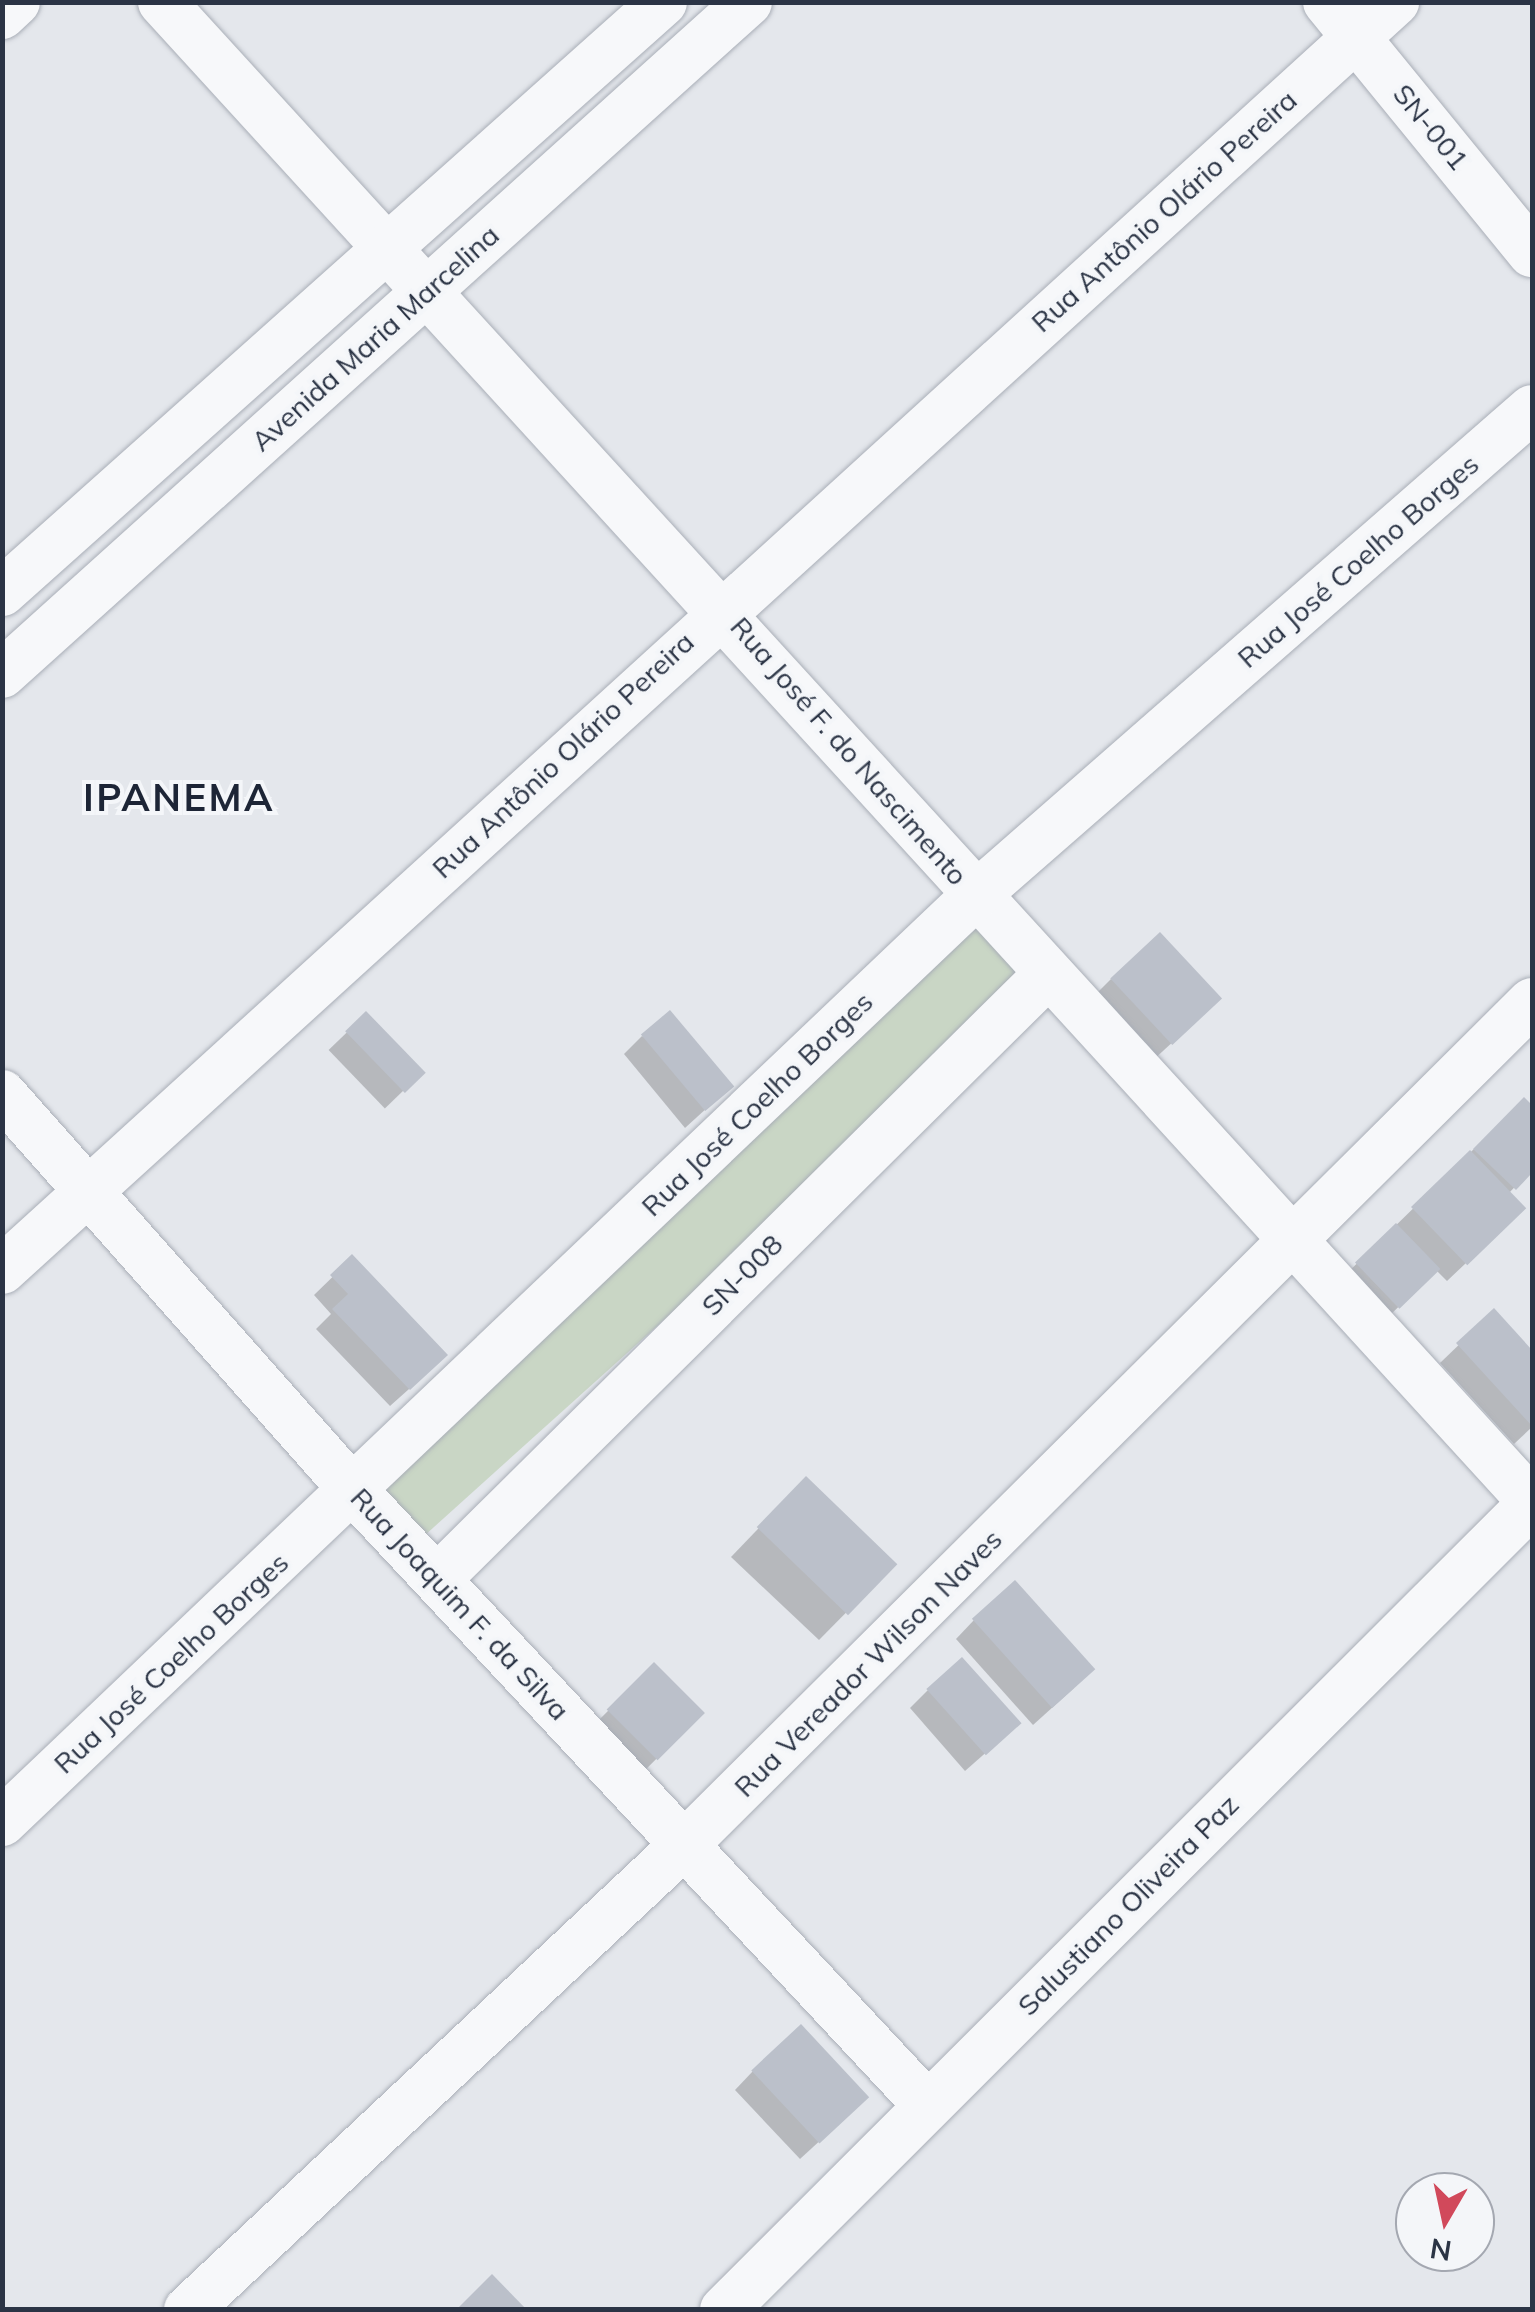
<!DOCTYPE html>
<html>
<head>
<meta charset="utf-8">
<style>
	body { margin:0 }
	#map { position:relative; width:1535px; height:2312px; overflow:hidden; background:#e4e7ec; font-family:Mulish,sans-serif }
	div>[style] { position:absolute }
	.green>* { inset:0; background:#c9d6c5; transform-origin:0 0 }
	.shadow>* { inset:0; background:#0003; transform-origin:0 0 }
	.building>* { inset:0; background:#bbc0ca; transform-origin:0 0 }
	.roads { filter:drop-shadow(0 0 2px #a9aeb7) drop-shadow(0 0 2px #a9aeb7) }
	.street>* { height:48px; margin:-24px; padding:0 24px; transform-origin:24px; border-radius:24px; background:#f7f8fa }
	span { translate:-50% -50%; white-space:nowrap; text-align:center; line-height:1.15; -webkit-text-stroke:8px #f4f6f9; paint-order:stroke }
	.street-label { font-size:28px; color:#2b3445 }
	.district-label { font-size:38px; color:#1d2536; font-weight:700; letter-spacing:2.5px }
	.frame { position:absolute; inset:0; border:5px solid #2b3445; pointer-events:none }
	.north { position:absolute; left:1395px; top:2172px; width:100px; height:100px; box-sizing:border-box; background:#f4f6f9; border:2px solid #a4a8b1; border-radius:50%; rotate:189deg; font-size:28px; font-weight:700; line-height:40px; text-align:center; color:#2b3445 }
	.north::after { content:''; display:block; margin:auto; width:35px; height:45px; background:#d1495b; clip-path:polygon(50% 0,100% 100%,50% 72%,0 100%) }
</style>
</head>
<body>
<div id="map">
	<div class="green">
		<i style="left:976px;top:895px;width:107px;height:861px;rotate:48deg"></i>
	</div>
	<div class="shadow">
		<i style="clip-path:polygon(1111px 979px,1200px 1017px,1151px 1062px,1093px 997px)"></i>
		<i style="left:366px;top:1014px;width:81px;height:52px;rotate:46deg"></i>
		<i style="clip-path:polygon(642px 1036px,730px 1087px,685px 1128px,624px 1054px)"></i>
		<i style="clip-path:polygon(1524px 1100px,1532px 1109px,1532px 1169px,1508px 1194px,1504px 1227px,1447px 1281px,1436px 1270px,1380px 1325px,1338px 1282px)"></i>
		<i style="clip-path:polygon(352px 1258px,427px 1373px,390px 1406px,316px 1329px,331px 1314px,314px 1295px)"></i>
		<i style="clip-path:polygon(1494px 1311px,1532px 1353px,1532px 1427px,1514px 1444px,1440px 1363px)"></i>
		<i style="clip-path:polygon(779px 1507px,894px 1564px,819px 1640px,731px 1557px)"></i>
		<i style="clip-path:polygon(974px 1620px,1074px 1688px,1033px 1725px,956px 1639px)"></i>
		<i style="left:654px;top:1665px;width:68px;height:91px;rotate:45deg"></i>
		<i style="clip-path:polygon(928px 1690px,999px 1741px,965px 1771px,910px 1708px)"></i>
		<i style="clip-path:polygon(753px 2071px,848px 2115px,800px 2159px,735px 2090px)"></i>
	</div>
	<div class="building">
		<i style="left:1160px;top:932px;width:91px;height:68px;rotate:47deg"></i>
		<i style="left:670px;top:1010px;width:100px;height:38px;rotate:50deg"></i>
		<i style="left:366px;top:1011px;width:86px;height:29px;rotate:46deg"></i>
		<i style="clip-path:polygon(1524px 1097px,1532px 1105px,1532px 1173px,1516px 1190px,1473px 1149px)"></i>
		<i style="left:1470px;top:1150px;width:81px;height:82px;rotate:46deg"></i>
		<i style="left:1396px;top:1223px;width:64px;height:57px;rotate:46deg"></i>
		<i style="clip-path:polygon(352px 1254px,448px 1355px,410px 1390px,332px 1309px,348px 1294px,330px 1275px)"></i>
		<i style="clip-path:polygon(1494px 1308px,1532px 1350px,1532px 1426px,1456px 1343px)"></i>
		<i style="left:806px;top:1476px;width:127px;height:71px;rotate:44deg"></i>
		<i style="left:1015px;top:1580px;width:120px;height:58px;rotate:48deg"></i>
		<i style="left:962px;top:1657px;width:89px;height:48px;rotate:48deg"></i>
		<i style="left:654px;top:1662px;width:72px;height:67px;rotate:45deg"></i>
		<i style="left:801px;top:2024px;width:100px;height:68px;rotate:47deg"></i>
		<i style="clip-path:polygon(492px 2274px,527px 2310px,456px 2310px)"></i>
	</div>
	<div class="roads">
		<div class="street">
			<i style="left:162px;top:2px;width:2031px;rotate:47.59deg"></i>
			<i style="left:1327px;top:2px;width:324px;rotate:50.8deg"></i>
			<i style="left:2px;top:15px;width:19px;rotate:-43deg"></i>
			<i style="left:2px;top:592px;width:886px;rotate:-41.75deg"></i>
			<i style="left:2px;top:674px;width:1004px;rotate:-42.01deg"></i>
			<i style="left:2px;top:1094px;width:529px;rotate:48.45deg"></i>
			<i style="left:353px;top:1490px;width:841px;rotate:46.97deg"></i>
			<i style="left:2px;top:1270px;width:1884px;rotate:-42.31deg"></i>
			<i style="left:439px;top:1577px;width:856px;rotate:-44.72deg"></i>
			<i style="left:2px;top:1822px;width:1345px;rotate:-43.58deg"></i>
			<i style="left:976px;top:895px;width:738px;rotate:-41.16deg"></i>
			<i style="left:188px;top:2310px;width:678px;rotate:-43.15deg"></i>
			<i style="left:683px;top:1846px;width:1197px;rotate:-44.83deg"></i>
			<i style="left:724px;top:2310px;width:1142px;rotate:-44.96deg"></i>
		</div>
	</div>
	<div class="street-label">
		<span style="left:1431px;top:127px;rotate:51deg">SN-001</span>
		<span style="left:1164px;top:211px;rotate:-42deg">Rua Antônio Olário Pereira</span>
		<span style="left:375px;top:338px;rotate:-42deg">Avenida Maria Marcelina</span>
		<span style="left:1358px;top:561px;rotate:-41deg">Rua José Coelho Borges</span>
		<span style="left:849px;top:751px;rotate:49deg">Rua José F. do Nascimento</span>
		<span style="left:563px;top:755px;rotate:-43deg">Rua Antônio Olário Pereira</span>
		<span style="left:757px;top:1104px;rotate:-44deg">Rua José Coelho Borges</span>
		<span style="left:742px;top:1275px;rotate:-45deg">SN-008</span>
		<span style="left:460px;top:1604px;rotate:47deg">Rua Joaquim F. da Silva</span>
		<span style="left:171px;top:1663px;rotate:-43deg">Rua José Coelho Borges</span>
		<span style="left:868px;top:1663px;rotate:-45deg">Rua Vereador Wilson Naves</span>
		<span style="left:1128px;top:1905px;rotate:-45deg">Salustiano Oliveira Paz</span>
	</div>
	<div class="district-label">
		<span style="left:179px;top:798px">IPANEMA</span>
	</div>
	<div class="frame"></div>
	<div class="north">N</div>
</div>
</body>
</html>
